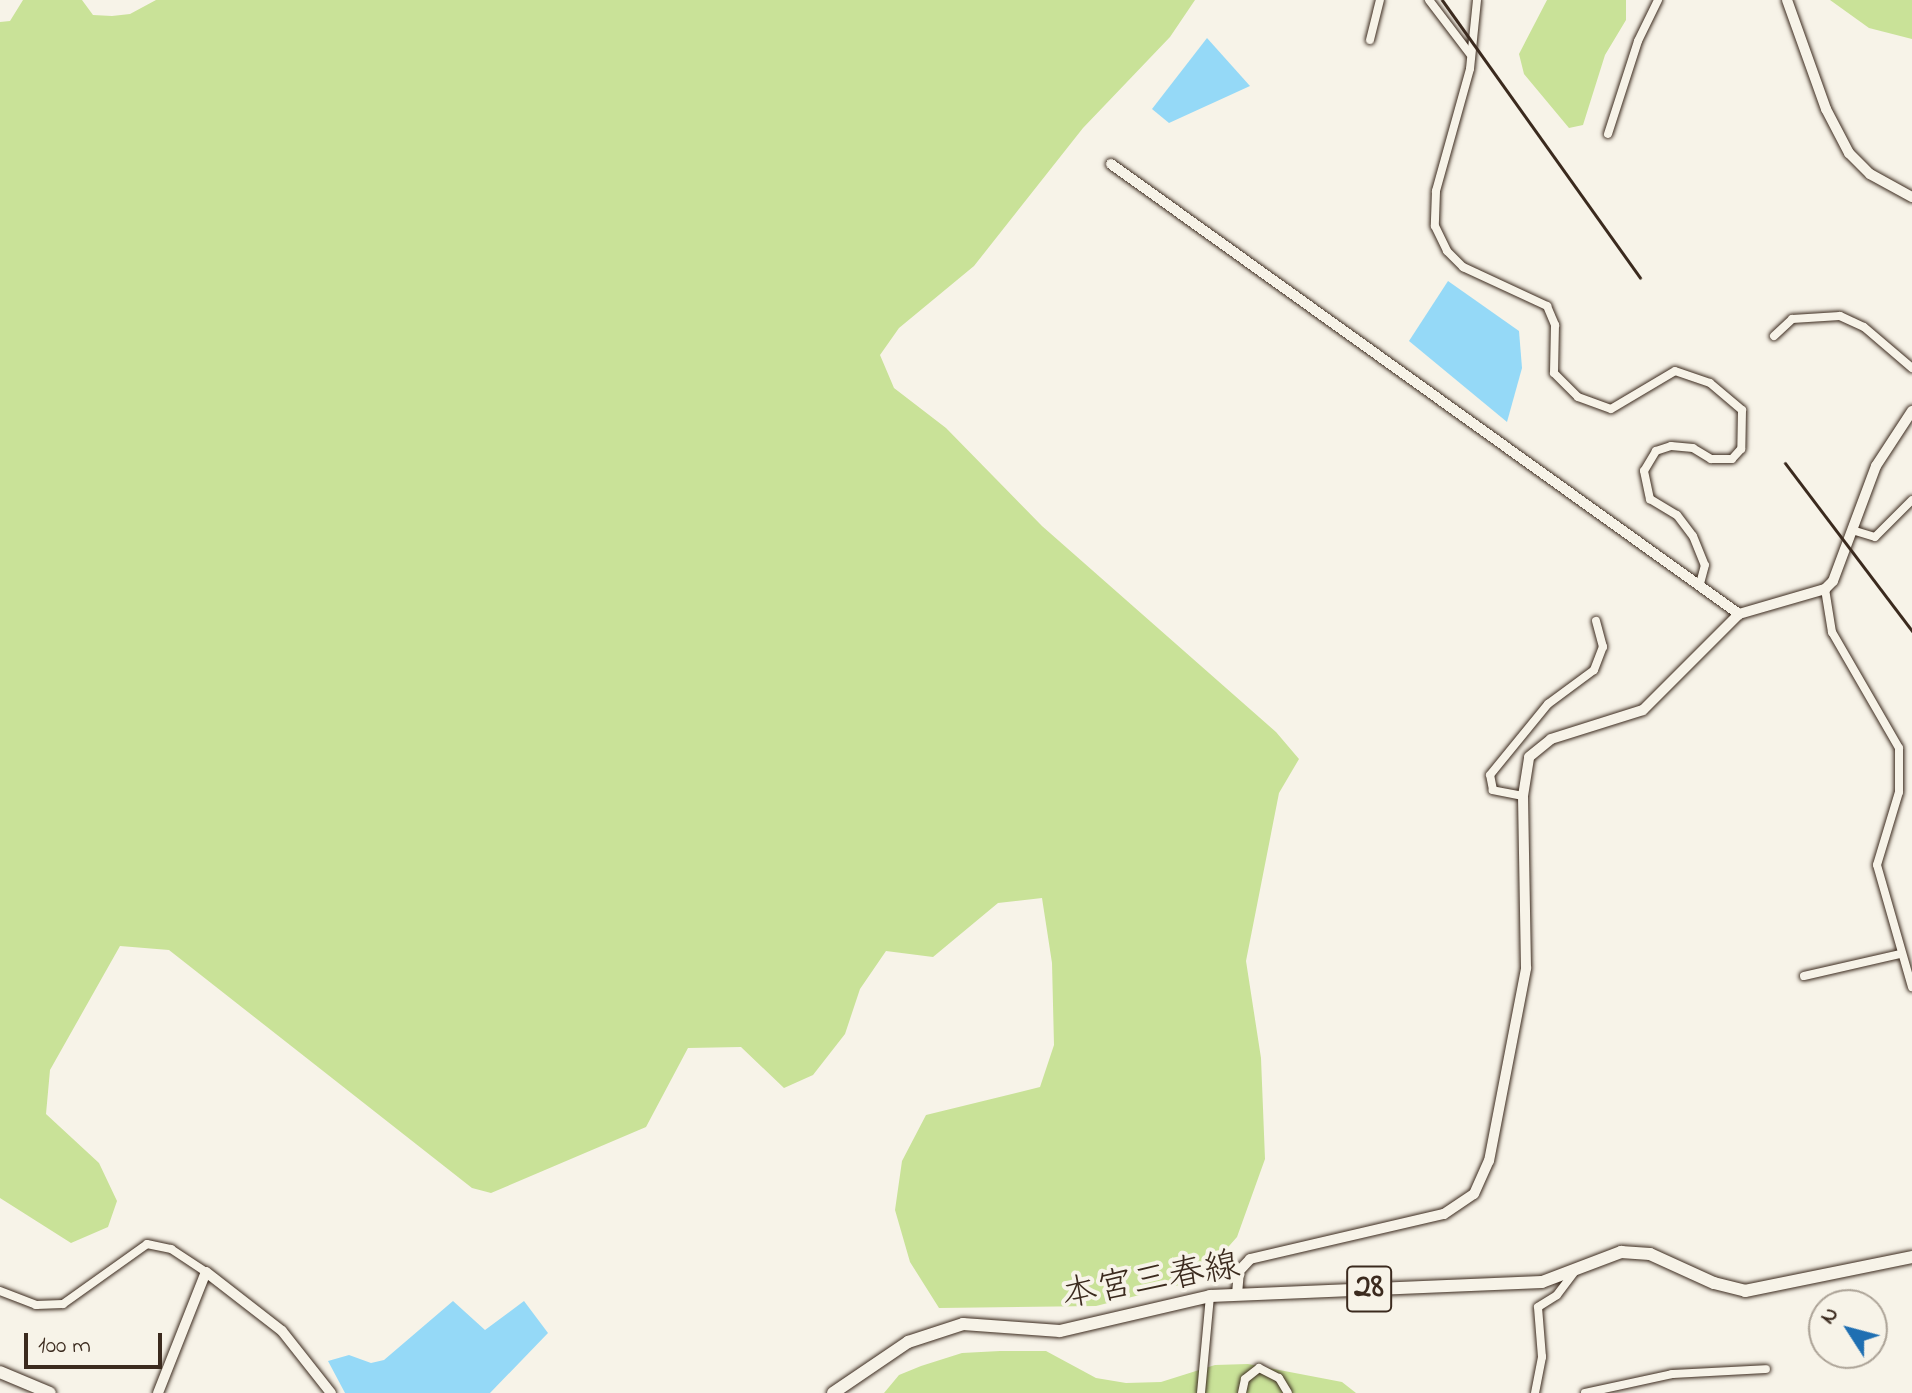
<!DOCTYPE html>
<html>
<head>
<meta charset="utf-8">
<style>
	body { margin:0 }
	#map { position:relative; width:1912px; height:1393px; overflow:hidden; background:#f7f3e8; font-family:"Indie Flower","Klee One",sans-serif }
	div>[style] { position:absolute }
	.green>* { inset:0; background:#c9e298 }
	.water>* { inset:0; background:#95d9f7 }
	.roads { filter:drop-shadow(0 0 2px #3b2a1e) drop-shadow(0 0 2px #3b2a1e) }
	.minor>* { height:8px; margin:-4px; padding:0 4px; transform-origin:4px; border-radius:4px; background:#f7f3e8 }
	.tertiary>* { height:10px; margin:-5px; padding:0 5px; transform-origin:5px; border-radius:5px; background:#f7f3e8 }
	.primary>* { height:12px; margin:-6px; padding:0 6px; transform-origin:6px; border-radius:6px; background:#f7f3e8 }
	.rail>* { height:3px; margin:-1.5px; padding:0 1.5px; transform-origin:1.5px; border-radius:1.5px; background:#3b2a1e }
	span { translate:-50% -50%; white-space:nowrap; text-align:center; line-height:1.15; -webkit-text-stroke:8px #f7f3e8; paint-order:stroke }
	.shield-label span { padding:2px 6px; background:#f7f3e8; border:2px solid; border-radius:6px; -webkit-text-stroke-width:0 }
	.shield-label { font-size:34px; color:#3b2a1e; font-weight:700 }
	.street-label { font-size:36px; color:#3b2a1e }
	.north { position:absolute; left:1808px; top:1289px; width:80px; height:80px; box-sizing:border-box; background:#f7f3e8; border:2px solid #aca397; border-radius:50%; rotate:306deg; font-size:22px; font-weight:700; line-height:32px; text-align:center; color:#3b2a1e }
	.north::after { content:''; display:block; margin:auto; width:28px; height:36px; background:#1f6fb2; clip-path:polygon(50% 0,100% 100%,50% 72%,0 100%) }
	.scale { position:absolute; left:24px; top:1333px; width:138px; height:36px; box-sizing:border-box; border:4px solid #3b2a1e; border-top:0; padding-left:10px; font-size:24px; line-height:28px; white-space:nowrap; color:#3b2a1e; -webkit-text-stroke:6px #f7f3e8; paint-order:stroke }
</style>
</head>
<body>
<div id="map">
	<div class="green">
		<i style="clip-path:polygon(23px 0,82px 0,93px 15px,112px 16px,130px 14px,156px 0,1195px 0,1170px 37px,1083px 128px,974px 266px,899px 328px,880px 355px,894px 388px,946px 428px,1042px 526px,1276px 732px,1299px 759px,1279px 793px,1246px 961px,1261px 1058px,1265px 1159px,1237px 1237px,1199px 1280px,1096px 1306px,939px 1308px,910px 1262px,895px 1210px,902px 1161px,926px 1115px,1040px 1087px,1054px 1045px,1052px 963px,1042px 898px,998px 903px,933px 957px,886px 951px,860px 989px,845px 1034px,813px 1075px,784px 1088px,741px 1047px,688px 1048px,646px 1127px,491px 1193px,472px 1188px,169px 950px,120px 946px,50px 1070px,46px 1114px,99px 1163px,117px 1201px,108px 1227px,71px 1243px,0 1198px,0 22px,10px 21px)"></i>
		<i style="clip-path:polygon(1547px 0,1626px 0,1626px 20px,1605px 55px,1583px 125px,1569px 128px,1524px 74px,1519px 54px)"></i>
		<i style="clip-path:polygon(1830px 0,1912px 0,1912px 39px,1869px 28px)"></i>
		<i style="clip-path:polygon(1000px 1351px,1046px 1351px,1096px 1378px,1126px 1383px,1161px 1382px,1215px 1365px,1248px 1364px,1342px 1382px,1356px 1393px,884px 1393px,899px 1375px,921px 1366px,962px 1353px)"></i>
	</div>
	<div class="water">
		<i style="clip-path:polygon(1207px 38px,1250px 86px,1169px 123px,1152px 109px)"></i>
		<i style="clip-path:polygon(1448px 281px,1519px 331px,1522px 368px,1507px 422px,1409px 341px)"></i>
		<i style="clip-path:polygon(453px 1301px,485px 1330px,524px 1301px,548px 1333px,490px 1393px,345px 1393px,328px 1361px,349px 1355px,371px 1363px,384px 1360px)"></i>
	</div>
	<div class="roads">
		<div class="minor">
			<i style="left:1429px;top:0;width:68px;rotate:52.8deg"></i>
			<i style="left:1477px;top:0;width:69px;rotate:95.8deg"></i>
			<i style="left:1470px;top:69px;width:127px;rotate:105.6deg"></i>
			<i style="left:1436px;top:191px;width:35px;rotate:92deg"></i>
			<i style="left:1435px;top:226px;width:28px;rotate:64deg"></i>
			<i style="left:1447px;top:251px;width:23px;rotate:45deg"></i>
			<i style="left:1463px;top:267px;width:93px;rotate:24.9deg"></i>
			<i style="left:1547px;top:306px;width:21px;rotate:67deg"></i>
			<i style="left:1555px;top:325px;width:48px;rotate:91.2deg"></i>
			<i style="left:1554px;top:373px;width:34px;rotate:45deg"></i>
			<i style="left:1578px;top:397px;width:35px;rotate:20deg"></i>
			<i style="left:1611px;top:409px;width:74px;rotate:-30.7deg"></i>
			<i style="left:1675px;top:371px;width:37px;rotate:19deg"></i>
			<i style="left:1710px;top:383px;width:42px;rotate:40.2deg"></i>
			<i style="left:1742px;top:410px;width:39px;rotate:91deg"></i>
			<i style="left:1741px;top:449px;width:13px;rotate:132deg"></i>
			<i style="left:1732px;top:459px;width:21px;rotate:180deg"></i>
			<i style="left:1711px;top:459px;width:21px;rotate:-149deg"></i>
			<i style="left:1693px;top:448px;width:22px;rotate:-175deg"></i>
			<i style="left:1671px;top:446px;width:16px;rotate:162deg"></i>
			<i style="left:1656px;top:451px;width:23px;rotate:121deg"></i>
			<i style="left:1644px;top:471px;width:29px;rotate:78deg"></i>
			<i style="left:1650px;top:499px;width:31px;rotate:31deg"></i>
			<i style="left:1677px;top:515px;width:26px;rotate:53deg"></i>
			<i style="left:1693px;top:536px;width:31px;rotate:68deg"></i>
			<i style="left:1705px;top:565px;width:20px;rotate:105deg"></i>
			<i style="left:1370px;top:40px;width:41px;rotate:-76deg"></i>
			<i style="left:1608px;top:134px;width:98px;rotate:-72.1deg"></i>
			<i style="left:1638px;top:41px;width:46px;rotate:-64deg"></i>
			<i style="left:1774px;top:336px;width:25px;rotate:-43deg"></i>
			<i style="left:1792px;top:319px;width:48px;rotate:-3.6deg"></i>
			<i style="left:1840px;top:316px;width:26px;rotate:25deg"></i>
			<i style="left:1864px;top:327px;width:63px;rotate:40.5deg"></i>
			<i style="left:1852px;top:530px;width:24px;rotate:17deg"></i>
			<i style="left:1875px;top:537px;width:52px;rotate:-45deg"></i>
			<i style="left:1825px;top:589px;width:44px;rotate:80.8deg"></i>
			<i style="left:1832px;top:632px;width:134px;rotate:60deg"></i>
			<i style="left:1899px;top:748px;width:44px;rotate:90deg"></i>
			<i style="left:1899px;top:792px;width:76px;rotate:106.8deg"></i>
			<i style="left:1877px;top:865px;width:127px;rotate:74deg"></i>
			<i style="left:1523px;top:796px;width:31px;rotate:-169deg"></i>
			<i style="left:1493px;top:790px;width:15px;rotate:-101deg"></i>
			<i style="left:1490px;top:775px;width:92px;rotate:-50.8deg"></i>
			<i style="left:1548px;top:704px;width:57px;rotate:-36.5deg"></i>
			<i style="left:1594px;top:670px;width:25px;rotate:-69deg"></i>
			<i style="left:1603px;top:647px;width:27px;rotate:-105deg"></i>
			<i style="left:1804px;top:976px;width:98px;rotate:-12.9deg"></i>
			<i style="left:0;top:1291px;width:39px;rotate:21deg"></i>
			<i style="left:36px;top:1305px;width:27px;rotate:-2deg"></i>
			<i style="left:63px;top:1304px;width:103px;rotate:-35.5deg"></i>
			<i style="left:147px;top:1244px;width:25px;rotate:12deg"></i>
			<i style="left:171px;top:1249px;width:42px;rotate:33.3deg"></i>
			<i style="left:1201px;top:1393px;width:97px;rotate:-84.7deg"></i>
			<i style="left:1242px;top:1393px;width:14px;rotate:-78deg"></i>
			<i style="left:1245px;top:1379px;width:18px;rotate:-38deg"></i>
			<i style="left:1259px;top:1368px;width:22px;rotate:27deg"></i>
			<i style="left:1279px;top:1378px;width:17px;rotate:59deg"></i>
			<i style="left:1535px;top:1393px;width:37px;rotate:-79deg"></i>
			<i style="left:1542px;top:1357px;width:50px;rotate:-94.6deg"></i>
			<i style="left:1538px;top:1307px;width:22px;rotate:-32deg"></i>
			<i style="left:1557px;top:1295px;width:30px;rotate:-53deg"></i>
			<i style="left:1585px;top:1393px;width:89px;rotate:-12.3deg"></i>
			<i style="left:1672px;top:1374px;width:94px;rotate:-3deg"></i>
		</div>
		<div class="tertiary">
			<i style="left:1787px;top:0;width:116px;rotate:70.3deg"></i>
			<i style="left:1826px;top:109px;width:50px;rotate:62.4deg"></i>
			<i style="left:1849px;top:153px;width:30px;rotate:45deg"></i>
			<i style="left:1870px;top:174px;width:48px;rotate:28.7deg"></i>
			<i style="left:1111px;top:164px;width:773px;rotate:35.62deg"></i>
			<i style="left:1237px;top:1294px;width:23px;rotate:-85deg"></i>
			<i style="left:1239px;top:1271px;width:16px;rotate:-47deg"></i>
			<i style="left:1250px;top:1259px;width:199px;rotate:-13.1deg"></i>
			<i style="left:1444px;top:1214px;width:36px;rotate:-34deg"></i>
			<i style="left:1474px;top:1194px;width:36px;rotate:-66deg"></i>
			<i style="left:1489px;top:1161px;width:197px;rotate:-79.1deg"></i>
			<i style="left:1526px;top:968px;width:172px;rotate:-91deg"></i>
			<i style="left:1523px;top:796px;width:39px;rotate:-81deg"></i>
			<i style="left:1529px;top:757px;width:28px;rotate:-39deg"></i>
			<i style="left:1551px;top:739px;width:96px;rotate:-17.5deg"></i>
			<i style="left:1643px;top:710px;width:136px;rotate:-45deg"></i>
			<i style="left:1739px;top:614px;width:90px;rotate:-16.2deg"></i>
			<i style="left:1825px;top:589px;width:11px;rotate:-45deg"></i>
			<i style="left:1833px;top:581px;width:123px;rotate:-69.5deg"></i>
			<i style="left:1876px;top:466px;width:66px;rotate:-56.8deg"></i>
			<i style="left:158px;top:1393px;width:130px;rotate:-68.4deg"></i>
			<i style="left:206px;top:1272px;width:96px;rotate:37.8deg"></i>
			<i style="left:282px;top:1331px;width:79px;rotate:51.7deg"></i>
		</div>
		<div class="primary">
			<i style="left:0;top:1372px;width:54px;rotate:22.8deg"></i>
			<i style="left:833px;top:1393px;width:91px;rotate:-34.2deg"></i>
			<i style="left:908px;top:1342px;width:58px;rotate:-18.1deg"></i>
			<i style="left:963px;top:1324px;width:97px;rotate:4.1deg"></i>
			<i style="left:1060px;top:1331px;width:154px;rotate:-13.1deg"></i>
			<i style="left:1210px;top:1296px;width:332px;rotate:-2.4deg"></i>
			<i style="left:1542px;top:1282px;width:85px;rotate:-20.8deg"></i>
			<i style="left:1621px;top:1252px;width:29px;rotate:4deg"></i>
			<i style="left:1650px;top:1254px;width:70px;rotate:24.4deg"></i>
			<i style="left:1714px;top:1283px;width:32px;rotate:14deg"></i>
			<i style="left:1745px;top:1291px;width:170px;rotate:-11.5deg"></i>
		</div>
	</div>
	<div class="rail">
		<i style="left:1442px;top:0;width:341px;rotate:54.5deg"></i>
		<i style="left:1785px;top:463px;width:211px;rotate:52.9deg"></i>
	</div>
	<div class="shield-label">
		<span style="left:1369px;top:1289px">28</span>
	</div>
	<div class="street-label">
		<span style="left:1151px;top:1282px;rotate:-10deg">本宮三春線</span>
	</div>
	<div class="north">N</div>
	<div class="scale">100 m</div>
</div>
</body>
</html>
